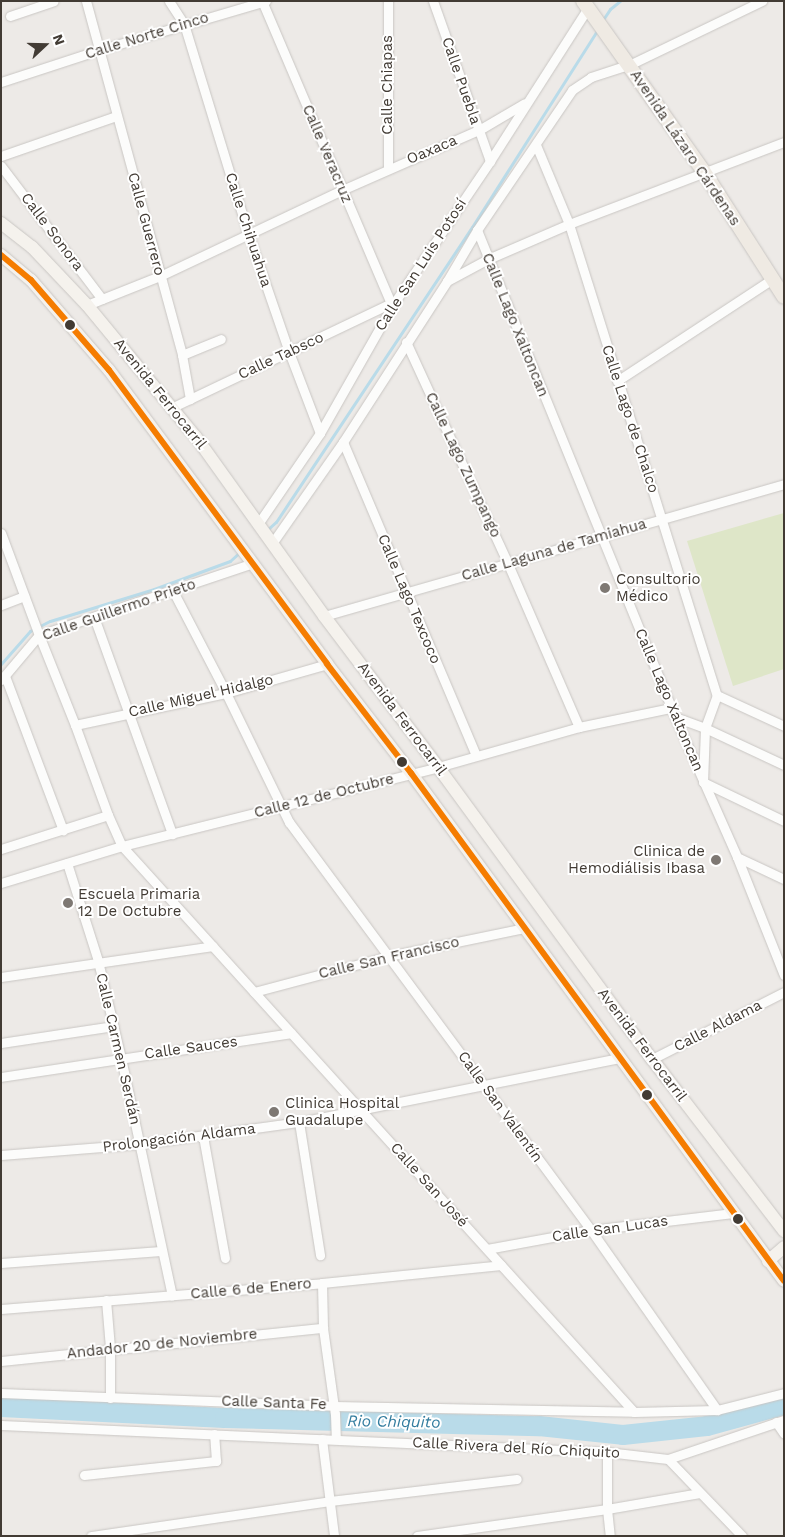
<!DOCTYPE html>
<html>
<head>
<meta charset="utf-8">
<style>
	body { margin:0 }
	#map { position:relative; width:785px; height:1537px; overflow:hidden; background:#edeae7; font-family:"Work Sans",sans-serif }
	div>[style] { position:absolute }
	.green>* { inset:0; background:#dee6c8 }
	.stream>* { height:3px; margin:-1.5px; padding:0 1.5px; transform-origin:1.5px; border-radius:1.5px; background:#b9dbe9 }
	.river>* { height:20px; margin:-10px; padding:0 10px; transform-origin:10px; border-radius:10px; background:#b9dbe9 }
	.roads { filter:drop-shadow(0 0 1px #c9c6c3) drop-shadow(0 0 1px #c9c6c3) }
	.street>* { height:9px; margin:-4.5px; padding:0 4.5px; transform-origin:4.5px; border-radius:4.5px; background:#fcfcfb }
	.secondary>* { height:12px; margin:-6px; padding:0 6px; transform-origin:6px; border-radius:6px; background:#f5f2ed }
	.primary>* { height:14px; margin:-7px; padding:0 7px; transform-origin:7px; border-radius:7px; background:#efeae3 }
	.bus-1>* { height:6px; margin:-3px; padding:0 3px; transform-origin:3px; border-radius:3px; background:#f57c00 }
	.dots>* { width:14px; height:14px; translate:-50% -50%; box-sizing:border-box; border:2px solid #fff; border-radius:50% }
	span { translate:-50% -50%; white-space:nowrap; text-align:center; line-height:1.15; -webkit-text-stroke:4px #fff; paint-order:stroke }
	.street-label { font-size:15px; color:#423b34 }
	.poi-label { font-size:15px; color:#423b34 }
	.left { translate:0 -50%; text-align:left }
	.right { translate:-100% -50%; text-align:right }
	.water-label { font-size:16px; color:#337d9f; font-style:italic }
	.frame { position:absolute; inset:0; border:2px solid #423b34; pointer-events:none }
	.north { position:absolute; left:20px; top:20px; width:50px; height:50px; -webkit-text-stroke:4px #fff; paint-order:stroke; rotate:69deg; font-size:14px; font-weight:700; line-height:20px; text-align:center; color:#423b34 }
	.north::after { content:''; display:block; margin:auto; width:18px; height:22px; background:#423b34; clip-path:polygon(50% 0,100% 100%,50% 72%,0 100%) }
</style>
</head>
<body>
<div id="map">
	<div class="green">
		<i style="clip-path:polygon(784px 513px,784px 669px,733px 686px,687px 541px)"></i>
	</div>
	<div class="stream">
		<i style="left:602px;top:21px;width:14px;rotate:-56deg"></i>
		<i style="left:610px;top:9px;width:13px;rotate:-39deg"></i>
		<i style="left:267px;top:530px;width:12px;rotate:-42deg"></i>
		<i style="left:276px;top:522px;width:354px;rotate:-56.4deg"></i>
		<i style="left:472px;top:227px;width:235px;rotate:-57.5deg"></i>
		<i style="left:1px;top:664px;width:44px;rotate:-48.7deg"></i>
		<i style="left:30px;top:631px;width:22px;rotate:-27deg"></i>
		<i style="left:50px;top:621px;width:109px;rotate:-17.1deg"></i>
		<i style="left:154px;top:589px;width:81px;rotate:-20.2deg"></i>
		<i style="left:230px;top:561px;width:15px;rotate:-42deg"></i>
	</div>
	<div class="river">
		<i style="left:1px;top:1407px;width:224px;rotate:2.8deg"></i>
		<i style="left:225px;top:1418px;width:314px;rotate:1.5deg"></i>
		<i style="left:539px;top:1426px;width:84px;rotate:6.1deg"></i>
		<i style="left:623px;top:1435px;width:84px;rotate:-6.1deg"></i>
		<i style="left:707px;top:1426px;width:80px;rotate:-15.3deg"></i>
	</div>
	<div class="roads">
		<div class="street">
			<i style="left:86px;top:1px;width:367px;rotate:74.8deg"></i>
			<i style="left:182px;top:355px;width:45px;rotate:79.7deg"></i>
			<i style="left:169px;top:1px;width:27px;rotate:57deg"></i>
			<i style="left:184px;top:24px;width:219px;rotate:73deg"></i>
			<i style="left:248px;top:233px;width:126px;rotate:71deg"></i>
			<i style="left:289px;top:352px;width:87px;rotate:69.1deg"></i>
			<i style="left:262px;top:1px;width:332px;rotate:66.9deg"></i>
			<i style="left:388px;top:1px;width:168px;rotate:90deg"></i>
			<i style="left:433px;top:1px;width:170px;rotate:70.4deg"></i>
			<i style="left:10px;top:16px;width:46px;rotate:-18.8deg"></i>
			<i style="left:1px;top:82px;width:103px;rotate:-18.1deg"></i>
			<i style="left:99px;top:50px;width:174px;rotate:-16.4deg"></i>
			<i style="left:536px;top:145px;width:86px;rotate:67.3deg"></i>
			<i style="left:569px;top:224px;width:494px;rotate:72.6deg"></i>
			<i style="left:1px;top:156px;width:122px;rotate:-19.2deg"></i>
			<i style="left:1px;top:166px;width:167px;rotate:52.8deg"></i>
			<i style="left:477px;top:230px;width:526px;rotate:67.87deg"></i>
			<i style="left:675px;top:717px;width:153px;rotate:66.1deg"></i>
			<i style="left:737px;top:857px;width:127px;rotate:68.3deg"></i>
			<i style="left:447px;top:281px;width:47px;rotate:-28.2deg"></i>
			<i style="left:488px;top:259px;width:88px;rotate:-23.4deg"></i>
			<i style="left:569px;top:224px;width:230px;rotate:-20.9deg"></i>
			<i style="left:87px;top:305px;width:79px;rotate:-21.7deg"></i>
			<i style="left:160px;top:276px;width:201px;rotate:-25.3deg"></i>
			<i style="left:342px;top:190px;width:150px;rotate:-23.7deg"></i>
			<i style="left:479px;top:130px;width:53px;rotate:-30.4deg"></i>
			<i style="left:406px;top:342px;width:244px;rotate:65.3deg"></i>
			<i style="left:508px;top:564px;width:178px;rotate:66.5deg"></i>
			<i style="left:182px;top:355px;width:42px;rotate:-22.3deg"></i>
			<i style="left:617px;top:381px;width:186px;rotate:-33.3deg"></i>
			<i style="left:171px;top:408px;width:244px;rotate:-25.5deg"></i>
			<i style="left:343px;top:442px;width:340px;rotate:67deg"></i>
			<i style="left:258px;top:524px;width:110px;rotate:-55.7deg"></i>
			<i style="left:320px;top:433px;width:146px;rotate:-60.4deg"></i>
			<i style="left:392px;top:306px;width:175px;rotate:-55.9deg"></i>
			<i style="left:490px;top:161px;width:182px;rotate:-57.4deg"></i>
			<i style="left:1px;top:533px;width:109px;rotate:69.6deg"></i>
			<i style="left:39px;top:635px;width:97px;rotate:68.2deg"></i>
			<i style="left:75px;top:725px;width:96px;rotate:69.9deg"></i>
			<i style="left:108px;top:815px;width:34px;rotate:66deg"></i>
			<i style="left:122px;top:846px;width:763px;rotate:47.87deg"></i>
			<i style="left:273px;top:542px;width:122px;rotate:-55deg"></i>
			<i style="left:343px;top:442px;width:192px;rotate:-57.1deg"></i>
			<i style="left:447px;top:281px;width:59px;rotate:-59.5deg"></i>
			<i style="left:477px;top:230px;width:169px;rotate:-55.8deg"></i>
			<i style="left:572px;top:90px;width:23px;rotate:-34deg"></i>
			<i style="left:591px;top:77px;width:40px;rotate:-18deg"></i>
			<i style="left:629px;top:65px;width:148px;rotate:-25.7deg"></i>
			<i style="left:173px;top:591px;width:115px;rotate:62.5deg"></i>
			<i style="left:226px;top:693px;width:144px;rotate:64deg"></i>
			<i style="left:289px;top:822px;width:508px;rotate:53.49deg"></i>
			<i style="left:591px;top:1230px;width:220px;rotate:55deg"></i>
			<i style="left:1px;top:605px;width:25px;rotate:-21deg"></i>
			<i style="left:324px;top:616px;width:479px;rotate:-16deg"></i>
			<i style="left:94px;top:617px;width:231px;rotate:70.2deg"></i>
			<i style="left:5px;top:676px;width:165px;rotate:69.4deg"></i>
			<i style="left:1px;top:680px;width:59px;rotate:-49.8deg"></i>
			<i style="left:39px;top:635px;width:226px;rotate:-18.6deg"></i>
			<i style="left:717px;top:695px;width:35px;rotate:110deg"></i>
			<i style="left:705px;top:728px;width:54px;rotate:92.1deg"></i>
			<i style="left:703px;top:782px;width:90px;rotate:25.7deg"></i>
			<i style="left:717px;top:695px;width:74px;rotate:24.8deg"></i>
			<i style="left:675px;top:717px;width:32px;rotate:20deg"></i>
			<i style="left:705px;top:728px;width:87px;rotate:25.1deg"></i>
			<i style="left:75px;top:725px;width:154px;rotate:-12deg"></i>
			<i style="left:226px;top:693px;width:105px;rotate:-16deg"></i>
			<i style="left:1px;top:849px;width:112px;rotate:-17.6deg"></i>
			<i style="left:737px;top:857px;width:52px;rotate:25.1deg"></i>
			<i style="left:67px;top:863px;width:103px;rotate:72.4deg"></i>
			<i style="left:98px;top:961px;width:100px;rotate:76.7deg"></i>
			<i style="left:121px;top:1058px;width:243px;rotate:77.9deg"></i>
			<i style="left:1px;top:883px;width:127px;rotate:-17deg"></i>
			<i style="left:122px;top:846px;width:326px;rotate:-14deg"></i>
			<i style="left:438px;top:767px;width:147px;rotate:-15.8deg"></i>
			<i style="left:579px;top:727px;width:94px;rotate:-11.7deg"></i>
			<i style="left:1px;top:977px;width:214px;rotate:-8.3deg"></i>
			<i style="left:254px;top:992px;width:140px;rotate:-14.9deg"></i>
			<i style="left:389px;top:956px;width:138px;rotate:-11.7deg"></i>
			<i style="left:1px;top:1043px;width:114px;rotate:-8.6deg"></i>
			<i style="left:652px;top:1059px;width:148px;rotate:-26.9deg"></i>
			<i style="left:1px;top:1077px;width:293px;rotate:-8.6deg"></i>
			<i style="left:299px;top:1122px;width:135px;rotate:81deg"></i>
			<i style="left:203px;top:1136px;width:124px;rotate:79.8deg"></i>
			<i style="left:1px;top:1155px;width:139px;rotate:-4.5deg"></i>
			<i style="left:140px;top:1144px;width:161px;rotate:-7.9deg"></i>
			<i style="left:299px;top:1122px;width:326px;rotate:-11.3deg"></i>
			<i style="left:487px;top:1249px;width:106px;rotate:-10.4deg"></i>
			<i style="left:591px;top:1230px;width:143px;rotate:-6.8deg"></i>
			<i style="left:1px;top:1263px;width:160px;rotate:-4.3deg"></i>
			<i style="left:322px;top:1283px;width:45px;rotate:88.7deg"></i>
			<i style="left:323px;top:1328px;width:87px;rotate:82.1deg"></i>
			<i style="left:335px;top:1414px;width:25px;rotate:88deg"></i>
			<i style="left:106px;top:1300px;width:48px;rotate:85.2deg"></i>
			<i style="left:110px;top:1348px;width:50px;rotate:90deg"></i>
			<i style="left:1px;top:1309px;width:322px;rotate:-4.6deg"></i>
			<i style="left:322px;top:1283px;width:180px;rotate:-5.7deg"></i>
			<i style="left:1px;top:1361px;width:324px;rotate:-5.9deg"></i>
			<i style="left:1px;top:1393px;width:333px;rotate:2.2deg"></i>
			<i style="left:334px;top:1406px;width:300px;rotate:1.1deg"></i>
			<i style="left:634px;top:1412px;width:83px;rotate:-1.4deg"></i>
			<i style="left:717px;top:1410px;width:69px;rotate:-14.2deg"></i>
			<i style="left:776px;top:1422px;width:14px;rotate:56deg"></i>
			<i style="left:1px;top:1425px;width:607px;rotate:2.55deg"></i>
			<i style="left:607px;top:1452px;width:61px;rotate:6.5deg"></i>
			<i style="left:668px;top:1459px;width:122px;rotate:-18.6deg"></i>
			<i style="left:322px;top:1439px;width:98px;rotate:82.9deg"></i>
			<i style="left:607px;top:1452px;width:57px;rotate:90deg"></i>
			<i style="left:607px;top:1509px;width:27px;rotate:84deg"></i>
			<i style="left:668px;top:1459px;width:107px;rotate:46.1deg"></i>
			<i style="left:84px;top:1475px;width:133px;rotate:-6.1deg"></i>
			<i style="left:216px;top:1461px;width:27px;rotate:-94deg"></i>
			<i style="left:91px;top:1536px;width:242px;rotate:-8.3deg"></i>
			<i style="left:330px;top:1501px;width:188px;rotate:-6.7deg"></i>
			<i style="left:417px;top:1536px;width:192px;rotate:-8.1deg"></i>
			<i style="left:607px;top:1509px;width:94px;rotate:-9.8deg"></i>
		</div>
		<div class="secondary">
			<i style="left:1px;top:223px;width:39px;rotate:38deg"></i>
			<i style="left:32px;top:247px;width:80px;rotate:46.5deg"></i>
			<i style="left:87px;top:305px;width:171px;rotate:50.5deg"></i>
			<i style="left:196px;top:437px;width:220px;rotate:54.4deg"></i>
			<i style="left:324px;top:616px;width:189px;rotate:52.9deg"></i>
			<i style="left:438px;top:767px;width:362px;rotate:53.8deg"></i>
			<i style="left:652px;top:1059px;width:217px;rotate:52.5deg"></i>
			<i style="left:1px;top:255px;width:39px;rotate:40deg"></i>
			<i style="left:31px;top:280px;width:119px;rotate:49.1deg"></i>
			<i style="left:109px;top:370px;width:366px;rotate:53.4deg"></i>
			<i style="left:327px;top:664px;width:138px;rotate:52.4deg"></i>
			<i style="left:411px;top:773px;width:630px;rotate:53.71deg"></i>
			<i style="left:768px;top:1261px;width:21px;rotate:-41deg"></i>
		</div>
		<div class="primary">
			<i style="left:583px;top:1px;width:209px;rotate:54.7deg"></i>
			<i style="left:704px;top:172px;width:148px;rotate:57.4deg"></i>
		</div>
	</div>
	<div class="bus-1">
		<i style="left:1px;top:255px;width:39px;rotate:40deg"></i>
		<i style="left:31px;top:280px;width:119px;rotate:49.1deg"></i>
		<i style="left:109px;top:370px;width:366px;rotate:53.4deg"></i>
		<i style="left:327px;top:664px;width:138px;rotate:52.4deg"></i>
		<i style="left:411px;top:773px;width:630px;rotate:53.71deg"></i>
	</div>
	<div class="dots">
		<i style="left:70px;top:325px;background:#423b34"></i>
		<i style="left:605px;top:588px;background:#7e7873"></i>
		<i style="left:402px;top:762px;background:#423b34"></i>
		<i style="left:716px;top:860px;background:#7e7873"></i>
		<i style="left:68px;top:903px;background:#7e7873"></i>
		<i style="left:647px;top:1095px;background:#423b34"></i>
		<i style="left:274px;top:1112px;background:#7e7873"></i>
		<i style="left:738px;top:1219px;background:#423b34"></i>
	</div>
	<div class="street-label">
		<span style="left:147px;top:36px;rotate:-17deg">Calle Norte Cinco</span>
		<span style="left:461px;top:81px;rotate:71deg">Calle Puebla</span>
		<span style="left:388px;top:85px;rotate:-90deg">Calle Chiapas</span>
		<span style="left:685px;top:148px;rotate:56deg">Avenida Lázaro Cárdenas</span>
		<span style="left:432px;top:150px;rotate:-23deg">Oaxaca</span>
		<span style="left:327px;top:154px;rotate:67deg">Calle Veracruz</span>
		<span style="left:146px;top:224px;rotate:75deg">Calle Guerrero</span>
		<span style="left:248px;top:230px;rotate:72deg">Calle Chihuahua</span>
		<span style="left:52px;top:232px;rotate:53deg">Calle Sonora</span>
		<span style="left:421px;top:265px;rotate:-57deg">Calle San Luis Potosí</span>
		<span style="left:515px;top:325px;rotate:68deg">Calle Lago Xaltoncan</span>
		<span style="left:281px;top:356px;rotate:-25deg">Calle Tabsco</span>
		<span style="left:160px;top:394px;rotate:51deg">Avenida Ferrocarril</span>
		<span style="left:630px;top:419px;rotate:72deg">Calle Lago de Chalco</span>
		<span style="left:463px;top:465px;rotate:65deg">Calle Lago Zumpango</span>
		<span style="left:554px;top:550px;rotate:-16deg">Calle Laguna de Tamiahua</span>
		<span style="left:409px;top:599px;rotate:67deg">Calle Lago Texcoco</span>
		<span style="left:119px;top:610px;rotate:-19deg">Calle Guillermo Prieto</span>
		<span style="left:201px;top:696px;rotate:-13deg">Calle Miguel Hidalgo</span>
		<span style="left:669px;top:700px;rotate:67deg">Calle Lago Xaltoncan</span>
		<span style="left:402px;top:719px;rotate:53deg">Avenida Ferrocarril</span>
		<span style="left:324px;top:796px;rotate:-14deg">Calle 12 de Octubre</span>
		<span style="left:389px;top:958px;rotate:-13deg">Calle San Francisco</span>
		<span style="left:718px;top:1026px;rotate:-27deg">Calle Aldama</span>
		<span style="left:642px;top:1045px;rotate:53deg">Avenida Ferrocarril</span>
		<span style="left:191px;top:1048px;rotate:-8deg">Calle Sauces</span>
		<span style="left:118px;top:1049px;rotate:77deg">Calle Carmen Serdán</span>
		<span style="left:500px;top:1107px;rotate:54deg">Calle San Valentín</span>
		<span style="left:179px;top:1138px;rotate:-7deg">Prolongación Aldama</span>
		<span style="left:429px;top:1185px;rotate:48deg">Calle San José</span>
		<span style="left:610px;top:1229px;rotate:-8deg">Calle San Lucas</span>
		<span style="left:251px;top:1289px;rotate:-5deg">Calle 6 de Enero</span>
		<span style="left:162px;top:1344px;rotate:-6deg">Andador 20 de Noviembre</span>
		<span style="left:274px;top:1403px;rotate:2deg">Calle Santa Fe</span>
		<span style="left:516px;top:1448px;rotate:3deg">Calle Rivera del Río Chiquito</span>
	</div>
	<div class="poi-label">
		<span class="left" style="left:616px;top:588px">Consultorio<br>Médico</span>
		<span class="right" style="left:705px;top:860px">Clinica de<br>Hemodiálisis Ibasa</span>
		<span class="left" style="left:78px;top:903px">Escuela Primaria<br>12 De Octubre</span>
		<span class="left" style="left:285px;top:1112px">Clinica Hospital<br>Guadalupe</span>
	</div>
	<div class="water-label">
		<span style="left:394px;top:1422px;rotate:1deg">Rio Chiquito</span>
	</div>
	<div class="frame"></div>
	<div class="north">N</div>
</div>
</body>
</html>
